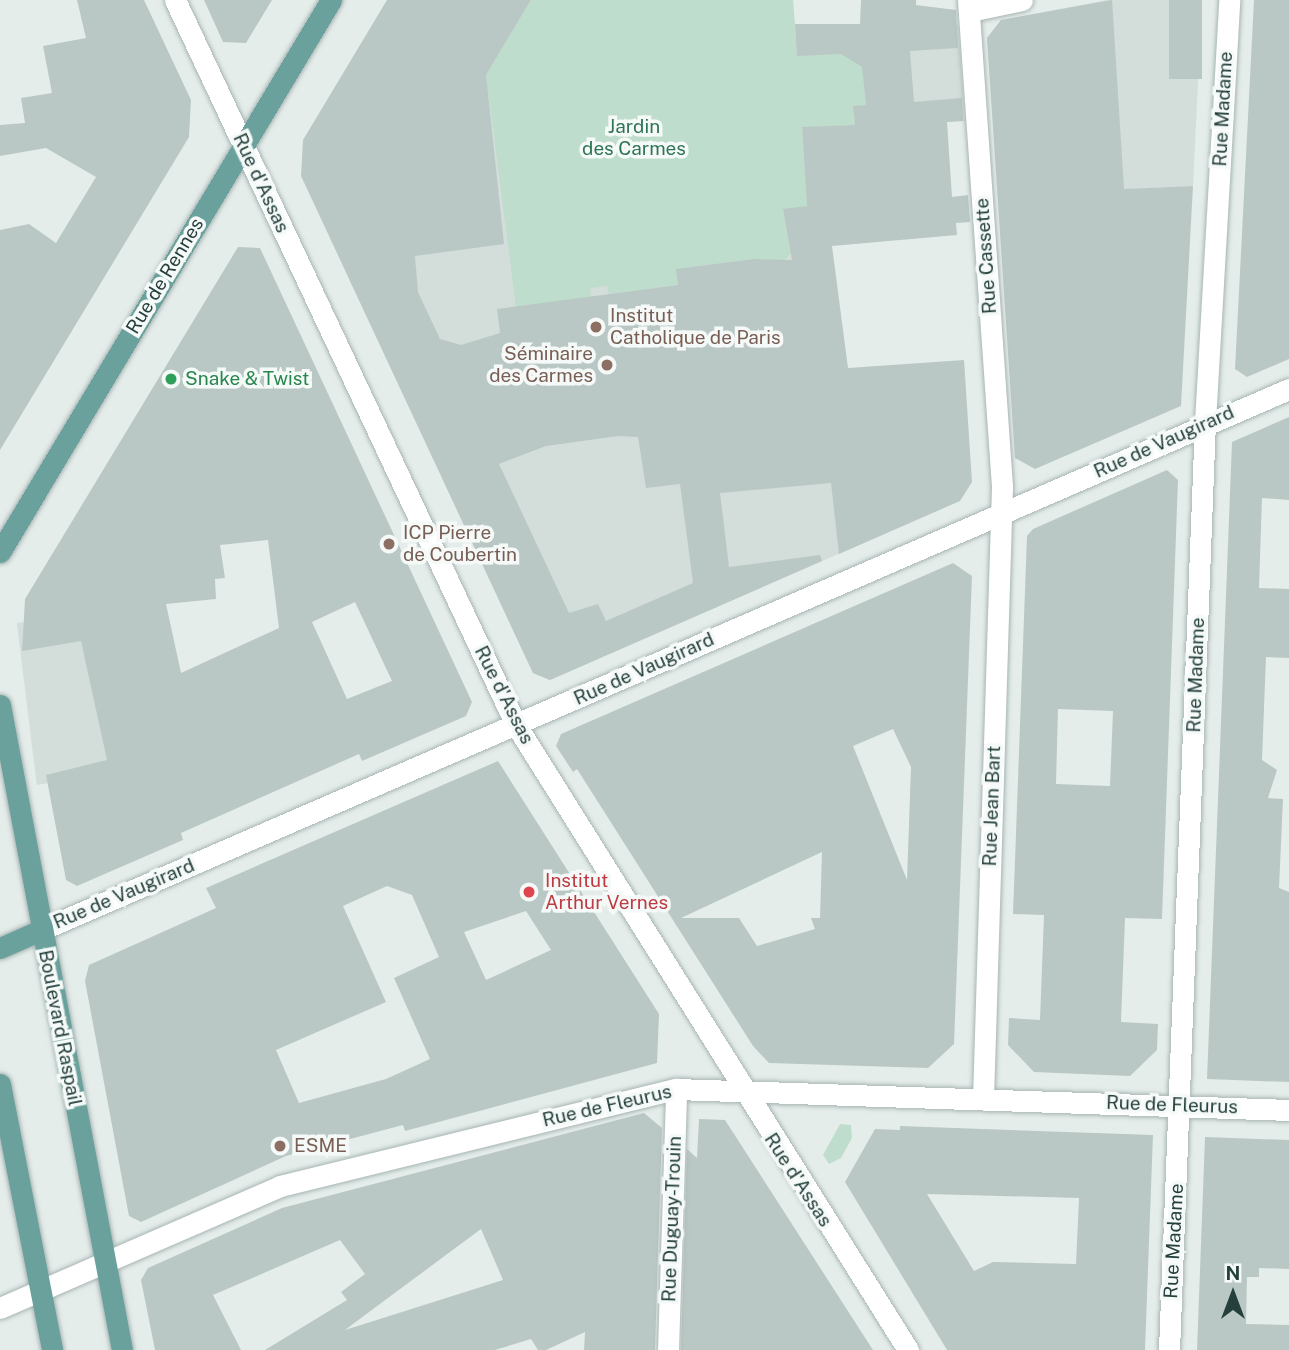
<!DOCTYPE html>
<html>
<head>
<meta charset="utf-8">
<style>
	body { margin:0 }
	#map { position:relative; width:1289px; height:1350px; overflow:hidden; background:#e5edeb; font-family:"Public Sans",sans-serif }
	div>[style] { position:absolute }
	.built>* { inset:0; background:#d3ddda; transform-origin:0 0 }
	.green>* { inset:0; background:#bfddcc }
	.building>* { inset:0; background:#bac8c5; transform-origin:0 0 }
	.roads { filter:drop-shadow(0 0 2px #a7b5b3) drop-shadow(0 0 2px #a7b5b3) }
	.minor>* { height:21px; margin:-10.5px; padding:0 10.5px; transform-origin:10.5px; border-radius:10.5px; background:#fff }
	.major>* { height:21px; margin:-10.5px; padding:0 10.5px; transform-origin:10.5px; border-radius:10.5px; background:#6ba19c }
	.dots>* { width:19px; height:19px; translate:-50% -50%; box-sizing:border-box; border:4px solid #f5faf8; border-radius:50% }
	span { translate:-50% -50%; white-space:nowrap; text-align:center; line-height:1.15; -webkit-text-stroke:7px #f5faf8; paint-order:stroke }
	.street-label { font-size:19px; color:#243f3c }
	.park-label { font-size:19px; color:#307456 }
	.education-label { font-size:19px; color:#785e54 }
	.left { translate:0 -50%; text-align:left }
	.right { translate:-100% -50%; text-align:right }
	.leisure-label { font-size:19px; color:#27864d }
	.health-label { font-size:19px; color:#be3a42 }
	.north { position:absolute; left:1198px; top:1259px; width:70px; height:70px; -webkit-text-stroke:5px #f5faf8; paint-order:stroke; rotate:0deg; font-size:19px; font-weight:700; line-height:28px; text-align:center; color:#243f3c }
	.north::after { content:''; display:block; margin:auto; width:24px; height:32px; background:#243f3c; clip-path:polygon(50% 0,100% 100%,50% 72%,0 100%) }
</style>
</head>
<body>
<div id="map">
	<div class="built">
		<i style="clip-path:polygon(531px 0,793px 0,795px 24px,958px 25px,965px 121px,802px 128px,816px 298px,859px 460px,868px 541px,550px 680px,533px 673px,349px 279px,416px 269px,409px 201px)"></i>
		<i style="clip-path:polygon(1107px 0,1202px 0,1193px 186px,1065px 192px,1057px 78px,990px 84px,987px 38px,1001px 20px)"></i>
		<i style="left:131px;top:609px;width:163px;height:115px;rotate:83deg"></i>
	</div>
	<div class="green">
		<i style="clip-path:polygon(531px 0,793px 0,797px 56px,850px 53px,862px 64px,866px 105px,854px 107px,855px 125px,802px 128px,807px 206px,783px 210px,791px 253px,781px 264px,754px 259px,677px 269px,678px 285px,609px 294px,607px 286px,590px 288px,591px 297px,516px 307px,488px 90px,480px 85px)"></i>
		<i style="clip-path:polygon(840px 1124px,851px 1125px,852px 1138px,841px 1158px,829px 1164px,823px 1155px)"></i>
	</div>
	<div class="building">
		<i style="clip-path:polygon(77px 0,144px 0,191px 100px,189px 137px,0 450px,0 230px,29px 224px,56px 243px,96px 177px,46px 148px,0 156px,0 125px,25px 123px,21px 98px,52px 93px,43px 46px,86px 38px)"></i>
		<i style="clip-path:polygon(204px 0,272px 0,246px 43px,223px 42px)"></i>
		<i style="clip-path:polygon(evenodd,387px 0,531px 0,486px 75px,504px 244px,415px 256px,418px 292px,440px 339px,461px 345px,500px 333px,497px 309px,678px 285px,676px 269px,754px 259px,792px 260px,783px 209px,807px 206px,802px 127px,855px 125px,853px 106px,866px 105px,862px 67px,841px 54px,797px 56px,795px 24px,860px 24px,861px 0,916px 0,916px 5px,956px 10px,958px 48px,910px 51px,914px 102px,962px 98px,963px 121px,947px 122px,952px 197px,968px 195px,970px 222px,956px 223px,957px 235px,832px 246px,848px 368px,964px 360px,972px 482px,960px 501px,839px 554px,831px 483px,720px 493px,729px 567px,820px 555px,822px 561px,550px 680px,533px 673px,301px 176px,303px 140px,387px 0,618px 436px,638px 437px,646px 488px,680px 484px,693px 583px,606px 621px,598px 604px,569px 613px,499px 464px,546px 446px,618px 436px)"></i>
		<i style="clip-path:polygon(1112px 0,1124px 189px,1193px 186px,1181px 406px,1035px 469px,1015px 458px,987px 38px,1001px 20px)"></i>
		<i style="left:1169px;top:0;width:33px;height:79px"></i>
		<i style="clip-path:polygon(1254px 0,1289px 0,1289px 359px,1247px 377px,1235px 369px)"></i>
		<i style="clip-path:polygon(evenodd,238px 247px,260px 248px,472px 702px,466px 716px,362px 761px,359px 754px,181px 833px,183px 840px,77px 886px,66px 880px,46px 775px,107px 760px,81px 641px,22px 651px,25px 599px,238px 247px,268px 540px,279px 628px,181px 673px,166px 604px,216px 599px,215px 579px,225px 578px,220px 545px,268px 540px,238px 247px,355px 602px,392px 681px,347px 699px,312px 622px,355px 602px)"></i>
		<i style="clip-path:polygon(1289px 417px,1289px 500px,1262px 498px,1259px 588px,1289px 589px,1289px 658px,1266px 657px,1262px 760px,1277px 770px,1268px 798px,1283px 799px,1279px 888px,1289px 892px,1289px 1082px,1207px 1079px,1232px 442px)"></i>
		<i style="clip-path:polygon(evenodd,1167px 470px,1178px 480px,1162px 919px,1125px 918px,1121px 1022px,1158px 1024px,1157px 1050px,1130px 1076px,1034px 1072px,1008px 1045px,1009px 1018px,1040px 1020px,1044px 915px,1013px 914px,1027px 536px,1033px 529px,1167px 470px,1058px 709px,1113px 711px,1110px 786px,1056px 784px,1058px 709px)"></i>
		<i style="clip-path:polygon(evenodd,953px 563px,972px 576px,954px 1044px,928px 1068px,769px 1063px,753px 1046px,577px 769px,573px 772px,556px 746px,561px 734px,953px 563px,893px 729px,911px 767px,907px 880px,853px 746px,893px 729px,953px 563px,822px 852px,820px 918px,811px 918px,815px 929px,757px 946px,739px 918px,681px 918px,822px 852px)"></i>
		<i style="clip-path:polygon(evenodd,498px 761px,659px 1014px,657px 1063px,405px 1131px,403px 1125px,286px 1156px,141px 1222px,129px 1216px,85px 981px,89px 965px,216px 908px,206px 888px,498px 761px,387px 886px,412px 895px,439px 957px,394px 978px,430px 1059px,386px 1079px,299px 1103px,276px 1050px,386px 1002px,343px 906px,387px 886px,498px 761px,526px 911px,551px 950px,486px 980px,464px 932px,526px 911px)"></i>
		<i style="clip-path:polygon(evenodd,644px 1113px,662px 1128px,655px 1350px,584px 1350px,585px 1332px,546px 1350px,538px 1350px,531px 1339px,495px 1350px,265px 1350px,347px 1300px,341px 1292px,365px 1274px,340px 1240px,213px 1295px,241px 1350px,155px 1350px,141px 1280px,148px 1268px,282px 1208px,644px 1113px,481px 1229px,503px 1280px,345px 1330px,361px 1318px,481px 1229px)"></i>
		<i style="clip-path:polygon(699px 1119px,725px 1120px,873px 1350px,681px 1350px,687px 1149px,697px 1158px)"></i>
		<i style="clip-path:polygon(evenodd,900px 1126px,1153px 1135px,1145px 1350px,947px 1350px,845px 1182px,875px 1129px,900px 1130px,900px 1126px,927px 1194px,1079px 1198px,1076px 1264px,993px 1262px,974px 1271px,927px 1194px)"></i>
		<i style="clip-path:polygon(1205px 1137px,1289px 1140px,1289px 1269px,1259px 1268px,1259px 1277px,1247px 1277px,1246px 1324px,1289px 1325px,1289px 1350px,1197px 1350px)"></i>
	</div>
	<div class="roads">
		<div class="minor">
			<i style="left:175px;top:0;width:801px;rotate:64.81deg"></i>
			<i style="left:516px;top:725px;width:738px;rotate:57.9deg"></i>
			<i style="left:968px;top:0;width:488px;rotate:86deg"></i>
			<i style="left:1002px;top:487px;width:612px;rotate:91.78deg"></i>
			<i style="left:969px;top:11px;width:54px;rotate:-11.7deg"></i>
			<i style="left:41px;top:930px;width:1360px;rotate:-23.44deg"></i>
			<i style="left:0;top:1308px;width:305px;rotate:-23.5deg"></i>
			<i style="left:280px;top:1186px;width:408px;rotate:-13.8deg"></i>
			<i style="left:676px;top:1089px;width:613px;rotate:1.96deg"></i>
			<i style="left:668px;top:1350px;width:261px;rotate:-88.2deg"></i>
			<i style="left:1169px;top:1350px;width:929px;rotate:-87.78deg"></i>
			<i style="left:1205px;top:422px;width:423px;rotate:-86.7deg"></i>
		</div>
		<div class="major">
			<i style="left:0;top:552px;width:644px;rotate:-59.05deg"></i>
			<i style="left:0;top:705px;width:656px;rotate:79.29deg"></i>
			<i style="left:0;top:948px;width:45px;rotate:-23.7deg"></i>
			<i style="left:0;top:1084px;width:271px;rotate:78.9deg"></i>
		</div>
	</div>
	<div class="dots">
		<i style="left:596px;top:327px;background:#8d6e63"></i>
		<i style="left:607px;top:365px;background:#8d6e63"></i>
		<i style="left:171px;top:379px;background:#2e9e5b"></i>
		<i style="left:389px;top:544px;background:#8d6e63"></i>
		<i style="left:529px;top:892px;background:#e0444e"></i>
		<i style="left:280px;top:1146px;background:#8d6e63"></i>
	</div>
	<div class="street-label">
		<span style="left:1223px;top:109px;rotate:-87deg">Rue Madame</span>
		<span style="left:261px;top:183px;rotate:65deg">Rue d'Assas</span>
		<span style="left:986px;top:256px;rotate:-94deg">Rue Cassette</span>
		<span style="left:165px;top:276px;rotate:-59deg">Rue de Rennes</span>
		<span style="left:1164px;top:442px;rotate:-24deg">Rue de Vaugirard</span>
		<span style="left:644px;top:669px;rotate:-24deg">Rue de Vaugirard</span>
		<span style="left:1196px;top:675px;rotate:-88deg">Rue Madame</span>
		<span style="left:504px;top:695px;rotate:63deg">Rue d'Assas</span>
		<span style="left:992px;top:806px;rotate:-88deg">Rue Jean Bart</span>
		<span style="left:124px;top:894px;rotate:-23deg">Rue de Vaugirard</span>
		<span style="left:60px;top:1028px;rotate:79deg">Boulevard Raspail</span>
		<span style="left:1172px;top:1105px;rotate:2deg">Rue de Fleurus</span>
		<span style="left:607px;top:1106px;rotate:-13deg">Rue de Fleurus</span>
		<span style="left:798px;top:1180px;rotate:57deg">Rue d'Assas</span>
		<span style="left:672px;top:1219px;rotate:-88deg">Rue Duguay-Trouin</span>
		<span style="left:1174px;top:1241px;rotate:-87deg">Rue Madame</span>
	</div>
	<div class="park-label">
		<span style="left:634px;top:138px">Jardin<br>des Carmes</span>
	</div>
	<div class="education-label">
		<span class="left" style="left:610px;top:327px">Institut<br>Catholique de Paris</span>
		<span class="right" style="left:593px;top:365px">Séminaire<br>des Carmes</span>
		<span class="left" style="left:403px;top:544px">ICP Pierre<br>de Coubertin</span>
		<span class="left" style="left:294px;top:1146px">ESME</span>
	</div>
	<div class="leisure-label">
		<span class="left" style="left:185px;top:379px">Snake &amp; Twist</span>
	</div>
	<div class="health-label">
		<span class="left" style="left:545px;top:892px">Institut<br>Arthur Vernes</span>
	</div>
	<div class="north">N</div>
</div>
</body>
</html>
